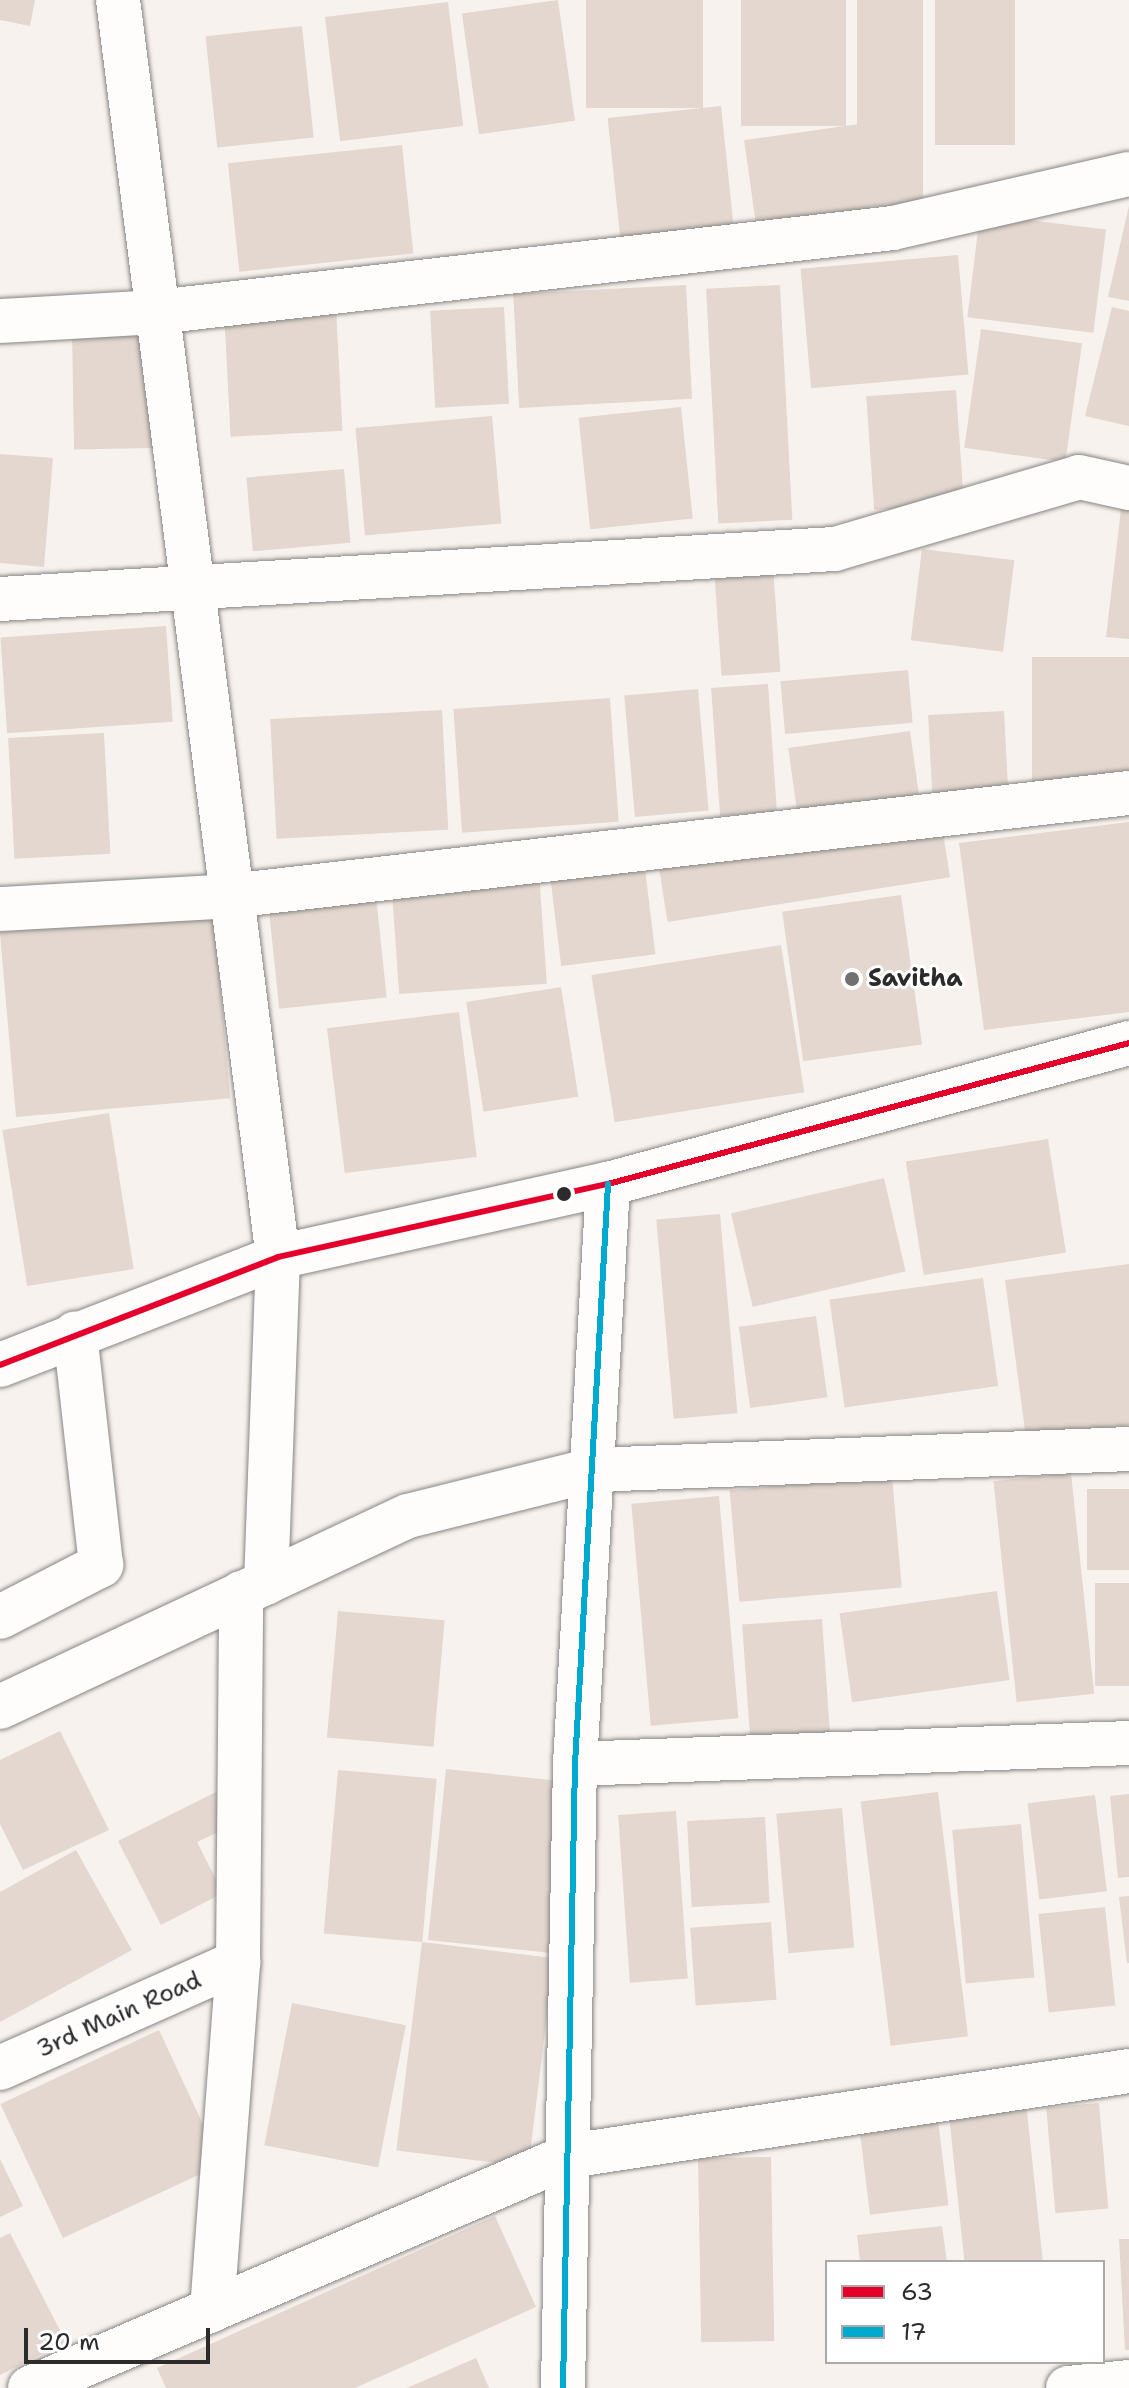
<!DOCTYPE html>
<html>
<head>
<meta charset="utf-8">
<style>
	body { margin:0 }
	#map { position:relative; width:1129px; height:2388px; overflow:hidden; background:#f8f2ee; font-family:"Shantell Sans",sans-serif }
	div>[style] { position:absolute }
	.building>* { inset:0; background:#e3d7cf; transform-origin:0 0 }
	.roads { filter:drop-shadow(0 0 2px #878583) drop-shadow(0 0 2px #878583) }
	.minor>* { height:44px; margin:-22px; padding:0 22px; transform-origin:22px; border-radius:22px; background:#fefdfc }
	.bus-1>* { height:6px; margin:-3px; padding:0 3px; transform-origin:3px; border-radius:3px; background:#e4002b }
	.bus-2>* { height:6px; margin:-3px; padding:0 3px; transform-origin:3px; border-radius:3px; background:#00a9ce }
	.dots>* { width:22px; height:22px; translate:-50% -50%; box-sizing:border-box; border:4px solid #fff; border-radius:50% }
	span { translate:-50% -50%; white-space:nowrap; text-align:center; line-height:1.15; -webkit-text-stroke:6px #fff; paint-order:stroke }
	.poi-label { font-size:24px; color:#2b2b2b; font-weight:700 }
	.left { translate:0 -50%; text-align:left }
	.street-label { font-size:24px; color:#2b2b2b }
	.legend { position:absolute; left:825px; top:2260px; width:280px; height:104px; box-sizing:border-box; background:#fff; border:2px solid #aaa; margin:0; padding:10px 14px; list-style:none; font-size:24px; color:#2b2b2b }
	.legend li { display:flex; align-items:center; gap:16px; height:40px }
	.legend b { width:40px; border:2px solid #aaa }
	.scale { position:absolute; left:24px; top:2328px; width:186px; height:36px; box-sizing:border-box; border:4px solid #2b2b2b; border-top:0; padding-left:10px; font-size:24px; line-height:28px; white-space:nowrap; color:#2b2b2b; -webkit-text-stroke:6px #fff; paint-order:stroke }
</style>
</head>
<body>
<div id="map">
	<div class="building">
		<i style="clip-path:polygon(0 0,35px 0,30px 26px,0 20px)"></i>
		<i style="left:558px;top:0;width:122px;height:97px;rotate:82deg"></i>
		<i style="left:586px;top:0;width:117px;height:108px"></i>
		<i style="left:741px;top:0;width:105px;height:126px"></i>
		<i style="left:857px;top:0;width:66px;height:206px"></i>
		<i style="left:935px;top:0;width:80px;height:145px"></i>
		<i style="left:448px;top:2px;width:125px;height:124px;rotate:83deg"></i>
		<i style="left:302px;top:26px;width:112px;height:97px;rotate:84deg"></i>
		<i style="left:721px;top:106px;width:124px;height:114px;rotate:84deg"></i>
		<i style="left:859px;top:124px;width:87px;height:116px;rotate:82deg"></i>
		<i style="left:402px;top:145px;width:109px;height:175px;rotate:84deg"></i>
		<i style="clip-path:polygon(1129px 206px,1129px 301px,1108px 297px)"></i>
		<i style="left:980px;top:214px;width:127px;height:104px;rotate:7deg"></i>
		<i style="left:958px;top:255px;width:120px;height:158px;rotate:85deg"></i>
		<i style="left:686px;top:285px;width:114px;height:173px;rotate:87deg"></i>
		<i style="left:780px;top:285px;width:235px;height:74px;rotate:87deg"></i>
		<i style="left:504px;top:307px;width:97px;height:74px;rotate:87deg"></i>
		<i style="clip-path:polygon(1112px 307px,1129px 311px,1129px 426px,1085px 416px)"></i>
		<i style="left:336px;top:308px;width:123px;height:112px;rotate:87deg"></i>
		<i style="left:981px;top:329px;width:102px;height:120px;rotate:8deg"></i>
		<i style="left:152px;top:330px;width:118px;height:80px;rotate:89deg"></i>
		<i style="left:956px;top:390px;width:114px;height:90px;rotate:86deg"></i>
		<i style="left:681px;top:407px;width:112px;height:103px;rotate:84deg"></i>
		<i style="left:492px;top:416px;width:108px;height:137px;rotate:85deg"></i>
		<i style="clip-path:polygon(0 454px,53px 458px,44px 567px,0 563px)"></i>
		<i style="left:344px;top:469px;width:74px;height:98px;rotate:85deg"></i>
		<i style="clip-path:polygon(1121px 509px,1129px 510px,1129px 639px,1106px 637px)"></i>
		<i style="left:922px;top:549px;width:93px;height:92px;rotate:7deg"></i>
		<i style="left:773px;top:566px;width:106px;height:59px;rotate:86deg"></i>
		<i style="left:166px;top:626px;width:96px;height:166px;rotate:86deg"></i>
		<i style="left:1032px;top:657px;width:97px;height:124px"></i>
		<i style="left:908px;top:670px;width:53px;height:128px;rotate:85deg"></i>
		<i style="left:768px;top:684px;width:128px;height:57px;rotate:86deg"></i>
		<i style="left:698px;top:689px;width:122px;height:74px;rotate:85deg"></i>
		<i style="left:610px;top:698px;width:124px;height:157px;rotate:86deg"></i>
		<i style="left:442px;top:710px;width:120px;height:172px;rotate:87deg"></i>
		<i style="left:1004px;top:711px;width:88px;height:76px;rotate:87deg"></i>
		<i style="left:910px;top:731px;width:64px;height:123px;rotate:82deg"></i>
		<i style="left:104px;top:733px;width:121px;height:96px;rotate:87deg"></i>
		<i style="left:941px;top:820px;width:58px;height:286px;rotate:81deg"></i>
		<i style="clip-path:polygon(1129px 822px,1129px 1012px,984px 1030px,959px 843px)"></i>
		<i style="left:644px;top:861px;width:94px;height:95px;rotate:83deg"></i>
		<i style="left:539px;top:872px;width:112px;height:148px;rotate:86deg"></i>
		<i style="left:901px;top:895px;width:151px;height:120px;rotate:82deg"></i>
		<i style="left:376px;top:896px;width:102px;height:108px;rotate:84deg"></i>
		<i style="left:214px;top:913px;width:186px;height:215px;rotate:85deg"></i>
		<i style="left:781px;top:945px;width:149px;height:192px;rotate:81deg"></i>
		<i style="left:561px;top:987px;width:111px;height:96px;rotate:81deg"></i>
		<i style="left:459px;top:1012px;width:146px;height:133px;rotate:83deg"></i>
		<i style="left:109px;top:1113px;width:158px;height:108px;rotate:81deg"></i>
		<i style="left:1048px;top:1139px;width:115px;height:144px;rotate:81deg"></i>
		<i style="left:884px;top:1178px;width:96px;height:157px;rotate:77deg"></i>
		<i style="left:720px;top:1214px;width:200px;height:64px;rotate:85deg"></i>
		<i style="clip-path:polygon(1129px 1264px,1129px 1425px,1026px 1438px,1005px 1280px)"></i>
		<i style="left:983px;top:1278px;width:109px;height:155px;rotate:82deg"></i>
		<i style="left:816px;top:1316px;width:82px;height:78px;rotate:82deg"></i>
		<i style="left:1071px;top:1473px;width:222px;height:78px;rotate:84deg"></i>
		<i style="left:892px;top:1476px;width:112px;height:163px;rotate:85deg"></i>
		<i style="left:1129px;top:1489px;width:81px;height:42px;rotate:90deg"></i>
		<i style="left:719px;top:1496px;width:223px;height:88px;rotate:85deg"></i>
		<i style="left:1095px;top:1583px;width:34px;height:103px"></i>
		<i style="left:997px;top:1591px;width:90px;height:159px;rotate:82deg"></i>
		<i style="left:338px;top:1611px;width:107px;height:127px;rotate:5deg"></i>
		<i style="left:822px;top:1619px;width:117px;height:80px;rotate:86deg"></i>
		<i style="clip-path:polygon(60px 1731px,109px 1830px,23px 1870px,0 1824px,0 1760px)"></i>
		<i style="left:446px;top:1769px;width:122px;height:172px;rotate:6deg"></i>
		<i style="left:338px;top:1770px;width:99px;height:164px;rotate:5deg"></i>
		<i style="clip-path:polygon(218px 1791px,223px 1830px,197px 1842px,223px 1893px,161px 1925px,118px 1841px)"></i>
		<i style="left:938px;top:1792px;width:246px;height:78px;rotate:83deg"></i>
		<i style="clip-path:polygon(1129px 1794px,1129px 1877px,1118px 1878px,1110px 1796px)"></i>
		<i style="left:1095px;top:1795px;width:97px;height:68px;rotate:83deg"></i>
		<i style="left:842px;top:1808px;width:140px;height:66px;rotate:85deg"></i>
		<i style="left:676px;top:1811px;width:168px;height:58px;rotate:86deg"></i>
		<i style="left:765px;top:1817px;width:86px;height:78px;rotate:87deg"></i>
		<i style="left:1021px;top:1824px;width:154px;height:69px;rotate:85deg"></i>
		<i style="clip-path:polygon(76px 1850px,132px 1950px,0 2022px,0 1892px)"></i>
		<i style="clip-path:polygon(1129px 1896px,1129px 1963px,1127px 1963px,1119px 1897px)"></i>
		<i style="left:1105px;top:1907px;width:99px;height:67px;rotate:84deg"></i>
		<i style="left:771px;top:1922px;width:78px;height:81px;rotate:86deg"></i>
		<i style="left:422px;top:1942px;width:133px;height:210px;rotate:7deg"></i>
		<i style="left:292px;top:2003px;width:116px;height:145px;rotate:11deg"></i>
		<i style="left:159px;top:2030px;width:148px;height:175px;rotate:65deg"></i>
		<i style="left:1025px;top:2092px;width:171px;height:78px;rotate:84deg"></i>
		<i style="left:1099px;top:2103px;width:106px;height:53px;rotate:85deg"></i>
		<i style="left:936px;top:2104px;width:102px;height:79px;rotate:83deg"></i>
		<i style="left:771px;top:2157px;width:184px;height:73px;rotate:89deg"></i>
		<i style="clip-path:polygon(0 2159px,23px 2206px,0 2217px)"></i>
		<i style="clip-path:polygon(495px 2216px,536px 2307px,355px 2388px,166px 2388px,157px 2368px)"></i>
		<i style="clip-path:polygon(942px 2226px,947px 2262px,860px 2262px,857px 2235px)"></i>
		<i style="clip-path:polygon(10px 2233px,66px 2342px,0 2375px,0 2238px)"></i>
		<i style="clip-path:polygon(1119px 2239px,1129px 2239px,1129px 2350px,1125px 2350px)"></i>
		<i style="clip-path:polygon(476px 2358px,489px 2388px,407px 2388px)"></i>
	</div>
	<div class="roads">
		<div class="minor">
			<i style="left:118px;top:0;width:1267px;rotate:82.75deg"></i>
			<i style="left:278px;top:1257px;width:326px;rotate:92.1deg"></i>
			<i style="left:0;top:321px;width:157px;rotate:-3.3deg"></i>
			<i style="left:157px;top:312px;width:741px;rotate:-6.51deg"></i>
			<i style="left:893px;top:228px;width:242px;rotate:-12.9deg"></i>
			<i style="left:0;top:599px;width:836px;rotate:-3.43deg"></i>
			<i style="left:835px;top:549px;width:254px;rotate:-16.4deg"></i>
			<i style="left:1079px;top:477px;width:51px;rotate:12.4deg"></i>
			<i style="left:0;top:909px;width:230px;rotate:-3.2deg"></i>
			<i style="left:230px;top:896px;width:905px;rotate:-6.54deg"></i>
			<i style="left:0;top:1365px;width:298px;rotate:-21.2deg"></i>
			<i style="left:278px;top:1257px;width:338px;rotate:-12.5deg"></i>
			<i style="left:608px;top:1184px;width:540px;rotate:-15.14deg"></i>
			<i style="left:0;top:1617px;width:114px;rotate:-27.2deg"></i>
			<i style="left:101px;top:1565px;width:233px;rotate:-96.4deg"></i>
			<i style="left:0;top:1707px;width:450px;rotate:-25.1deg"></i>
			<i style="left:408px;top:1516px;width:191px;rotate:-14deg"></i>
			<i style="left:593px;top:1470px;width:536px;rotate:-2.24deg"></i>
			<i style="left:575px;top:1764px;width:554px;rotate:-2.17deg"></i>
			<i style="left:0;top:2068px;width:261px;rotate:-24deg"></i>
			<i style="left:212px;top:2310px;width:349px;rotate:-85.7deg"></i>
			<i style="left:238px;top:1962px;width:369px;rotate:-89.5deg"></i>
			<i style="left:30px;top:2388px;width:587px;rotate:-23.29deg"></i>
			<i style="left:569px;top:2156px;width:566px;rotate:-8.63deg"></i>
			<i style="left:563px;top:2388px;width:624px;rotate:-88.9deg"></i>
			<i style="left:575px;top:1764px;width:581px;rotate:-86.74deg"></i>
			<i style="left:1068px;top:2388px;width:61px;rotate:-5.6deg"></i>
		</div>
	</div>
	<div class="bus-1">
		<i style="left:0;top:1365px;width:298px;rotate:-21.2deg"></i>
		<i style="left:278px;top:1257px;width:338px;rotate:-12.5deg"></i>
		<i style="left:608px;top:1184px;width:540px;rotate:-15.14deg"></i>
	</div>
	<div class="bus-2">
		<i style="left:563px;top:2388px;width:624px;rotate:-88.9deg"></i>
		<i style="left:575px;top:1764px;width:581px;rotate:-86.74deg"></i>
	</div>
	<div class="dots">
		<i style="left:852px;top:979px;background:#73716f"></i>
		<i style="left:564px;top:1194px;background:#2b2b2b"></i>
	</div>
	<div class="poi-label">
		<span class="left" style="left:868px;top:979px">Savitha</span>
	</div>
	<div class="street-label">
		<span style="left:119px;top:2015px;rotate:-24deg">3rd Main Road</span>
	</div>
	<ul class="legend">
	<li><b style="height:10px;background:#e4002b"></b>63</li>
	<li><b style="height:10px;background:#00a9ce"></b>17</li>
	</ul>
	<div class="scale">20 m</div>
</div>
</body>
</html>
